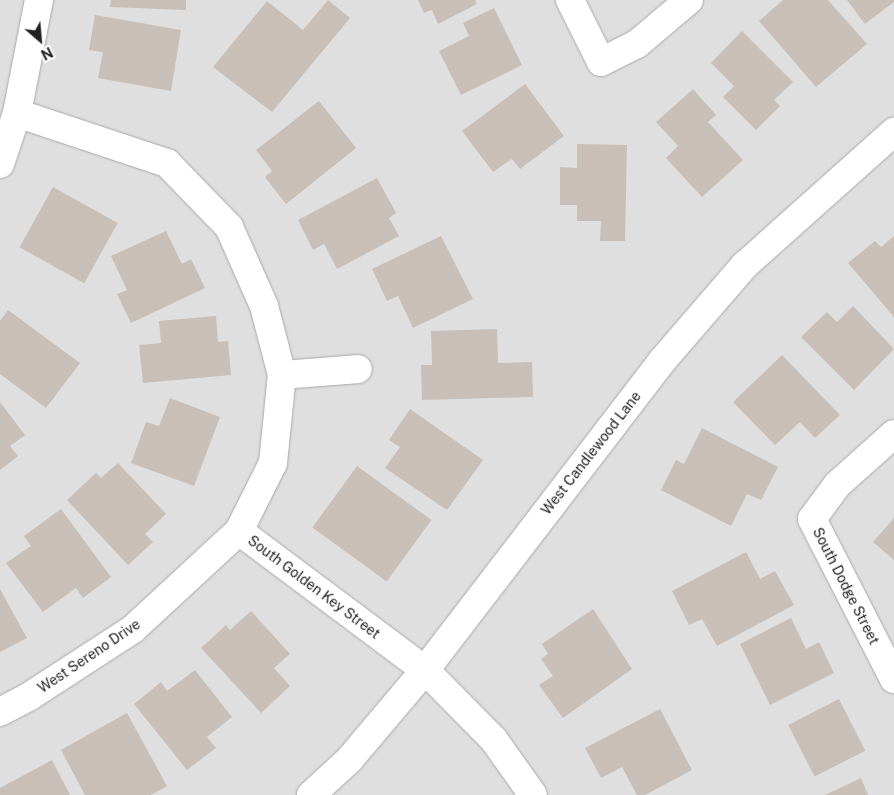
<!DOCTYPE html>
<html>
<head>
<meta charset="utf-8">
<style>
	body { margin:0 }
	#map { position:relative; width:894px; height:795px; overflow:hidden; background:#f2efe9; font-family:"Public Sans",sans-serif }
	div>[style] { position:absolute }
	.residential>* { inset:0; background:#e0dfdf; transform-origin:0 0 }
	.building>* { inset:0; background:#c7bfb8; transform-origin:0 0 }
	.roads { filter:drop-shadow(0 0 1px #a9a9a9) drop-shadow(0 0 1px #a9a9a9) }
	.minor>* { height:28px; margin:-14px; padding:0 14px; transform-origin:14px; border-radius:14px; background:#fff }
	.tertiary>* { height:28px; margin:-14px; padding:0 14px; transform-origin:14px; border-radius:14px; background:#fff }
	span { translate:-50% -50%; white-space:nowrap; text-align:center; line-height:1.15; -webkit-text-stroke:5px #fff; paint-order:stroke }
	.street-label { font-size:14px; color:#222 }
	.north { position:absolute; left:15px; top:15px; width:50px; height:50px; -webkit-text-stroke:4px #fff; paint-order:stroke; rotate:153deg; font-size:14px; font-weight:700; line-height:20px; text-align:center; color:#222 }
	.north::after { content:''; display:block; margin:auto; width:18px; height:22px; background:#222; clip-path:polygon(50% 0,100% 100%,50% 72%,0 100%) }
</style>
</head>
<body>
<div id="map">
	<div class="residential">
		<i style="left:0;top:0;width:894px;height:795px"></i>
	</div>
	<div class="building">
		<i style="clip-path:polygon(111px 0,186px 0,186px 10px,110px 7px)"></i>
		<i style="clip-path:polygon(328px 0,350px 18px,272px 112px,213px 67px,267px 1px,303px 30px)"></i>
		<i style="clip-path:polygon(418px 0,475px 0,477px 4px,438px 24px,432px 10px,424px 13px)"></i>
		<i style="clip-path:polygon(783px 0,828px 0,867px 44px,816px 87px,759px 21px)"></i>
		<i style="clip-path:polygon(847px 0,894px 0,894px 2px,865px 24px)"></i>
		<i style="clip-path:polygon(494px 8px,522px 65px,461px 95px,439px 51px,469px 36px,463px 23px)"></i>
		<i style="clip-path:polygon(95px 15px,181px 30px,171px 91px,98px 78px,103px 52px,89px 50px)"></i>
		<i style="clip-path:polygon(742px 31px,793px 82px,774px 100px,780px 106px,756px 130px,723px 97px,734px 86px,711px 63px)"></i>
		<i style="clip-path:polygon(525px 84px,564px 136px,520px 169px,512px 159px,493px 172px,462px 131px)"></i>
		<i style="clip-path:polygon(693px 89px,716px 115px,708px 122px,743px 160px,702px 197px,666px 158px,678px 146px,656px 122px)"></i>
		<i style="clip-path:polygon(319px 101px,356px 148px,286px 204px,265px 177px,272px 171px,256px 150px)"></i>
		<i style="clip-path:polygon(577px 144px,627px 145px,625px 241px,600px 241px,601px 221px,577px 221px,577px 205px,560px 205px,560px 167px,577px 168px)"></i>
		<i style="clip-path:polygon(377px 178px,396px 213px,389px 218px,399px 236px,337px 269px,324px 244px,313px 250px,298px 220px)"></i>
		<i style="left:53px;top:187px;width:74px;height:69px;rotate:29deg"></i>
		<i style="clip-path:polygon(166px 231px,182px 264px,191px 259px,205px 288px,131px 323px,117px 294px,127px 290px,111px 256px)"></i>
		<i style="clip-path:polygon(441px 236px,473px 299px,413px 328px,398px 296px,387px 301px,372px 269px)"></i>
		<i style="clip-path:polygon(894px 236px,894px 317px,848px 263px,875px 241px,881px 247px)"></i>
		<i style="clip-path:polygon(853px 306px,894px 349px,854px 390px,801px 337px,827px 312px,837px 322px)"></i>
		<i style="clip-path:polygon(8px 310px,80px 363px,46px 408px,0 374px,0 321px)"></i>
		<i style="clip-path:polygon(216px 316px,218px 342px,228px 341px,231px 375px,143px 383px,139px 345px,161px 343px,159px 321px)"></i>
		<i style="clip-path:polygon(497px 329px,498px 363px,532px 362px,533px 397px,422px 400px,421px 365px,432px 365px,431px 331px)"></i>
		<i style="clip-path:polygon(782px 355px,840px 415px,815px 438px,800px 422px,775px 445px,733px 402px)"></i>
		<i style="clip-path:polygon(170px 398px,220px 417px,194px 486px,131px 463px,146px 422px,159px 426px)"></i>
		<i style="clip-path:polygon(0 402px,25px 435px,10px 446px,18px 456px,0 470px)"></i>
		<i style="clip-path:polygon(410px 409px,483px 460px,447px 510px,385px 468px,400px 447px,389px 440px)"></i>
		<i style="clip-path:polygon(702px 428px,778px 467px,761px 500px,747px 494px,731px 526px,661px 490px,676px 460px,684px 464px)"></i>
		<i style="clip-path:polygon(118px 463px,166px 514px,145px 534px,153px 542px,128px 565px,67px 500px,96px 473px,101px 478px)"></i>
		<i style="left:357px;top:466px;width:92px;height:76px;rotate:36deg"></i>
		<i style="clip-path:polygon(61px 509px,111px 577px,83px 598px,76px 588px,43px 612px,6px 563px,31px 546px,24px 536px)"></i>
		<i style="clip-path:polygon(894px 518px,894px 560px,873px 542px)"></i>
		<i style="clip-path:polygon(746px 552px,760px 579px,775px 571px,794px 605px,717px 646px,702px 619px,689px 625px,672px 591px)"></i>
		<i style="clip-path:polygon(0 589px,27px 638px,0 652px)"></i>
		<i style="clip-path:polygon(593px 609px,632px 669px,563px 718px,539px 685px,553px 676px,541px 659px,548px 654px,542px 644px)"></i>
		<i style="clip-path:polygon(251px 611px,290px 654px,274px 668px,290px 686px,261px 713px,201px 648px,226px 625px,230px 630px)"></i>
		<i style="clip-path:polygon(791px 618px,806px 649px,819px 642px,834px 673px,770px 705px,740px 644px)"></i>
		<i style="clip-path:polygon(195px 670px,232px 717px,207px 737px,216px 748px,187px 770px,134px 704px,161px 682px,167px 691px)"></i>
		<i style="left:839px;top:699px;width:58px;height:57px;rotate:63deg"></i>
		<i style="clip-path:polygon(660px 709px,692px 770px,645px 795px,637px 795px,622px 767px,601px 778px,585px 748px)"></i>
		<i style="clip-path:polygon(127px 713px,167px 786px,151px 795px,85px 795px,61px 750px)"></i>
		<i style="clip-path:polygon(52px 760px,70px 795px,0 795px,0 788px)"></i>
		<i style="clip-path:polygon(861px 778px,868px 795px,825px 795px)"></i>
	</div>
	<div class="roads">
		<div class="minor">
			<i style="left:570px;top:0;width:69px;rotate:63.4deg"></i>
			<i style="left:601px;top:62px;width:40px;rotate:-26.6deg"></i>
			<i style="left:637px;top:44px;width:68px;rotate:-40.2deg"></i>
			<i style="left:0;top:164px;width:54px;rotate:-71.6deg"></i>
			<i style="left:282px;top:375px;width:76px;rotate:-4.5deg"></i>
			<i style="left:894px;top:434px;width:76px;rotate:138.2deg"></i>
			<i style="left:837px;top:485px;width:42px;rotate:126.3deg"></i>
			<i style="left:812px;top:519px;width:180px;rotate:62.9deg"></i>
			<i style="left:239px;top:531px;width:232px;rotate:36.8deg"></i>
			<i style="left:425px;top:670px;width:98px;rotate:45.4deg"></i>
			<i style="left:494px;top:740px;width:67px;rotate:54.7deg"></i>
			<i style="left:0;top:712px;width:34px;rotate:-28deg"></i>
			<i style="left:30px;top:696px;width:123px;rotate:-33deg"></i>
			<i style="left:133px;top:629px;width:144px;rotate:-42.8deg"></i>
			<i style="left:239px;top:531px;width:76px;rotate:-63.4deg"></i>
			<i style="left:273px;top:463px;width:88px;rotate:-84.2deg"></i>
			<i style="left:282px;top:375px;width:71px;rotate:-104.6deg"></i>
			<i style="left:264px;top:306px;width:86px;rotate:-113.9deg"></i>
			<i style="left:229px;top:227px;width:89px;rotate:-134.1deg"></i>
			<i style="left:167px;top:163px;width:158px;rotate:-161.6deg"></i>
			<i style="left:17px;top:113px;width:115px;rotate:-79deg"></i>
		</div>
		<div class="tertiary">
			<i style="left:311px;top:795px;width:52px;rotate:-42.6deg"></i>
			<i style="left:349px;top:760px;width:118px;rotate:-49.8deg"></i>
			<i style="left:425px;top:670px;width:389px;rotate:-52.5deg"></i>
			<i style="left:662px;top:361px;width:127px;rotate:-49.2deg"></i>
			<i style="left:745px;top:265px;width:200px;rotate:-41.8deg"></i>
		</div>
	</div>
	<div class="street-label">
		<span style="left:591px;top:453px;rotate:-52deg">West Candlewood Lane</span>
		<span style="left:846px;top:586px;rotate:63deg">South Dodge Street</span>
		<span style="left:314px;top:587px;rotate:37deg">South Golden Key Street</span>
		<span style="left:89px;top:656px;rotate:-34deg">West Sereno Drive</span>
	</div>
	<div class="north">N</div>
</div>
</body>
</html>
